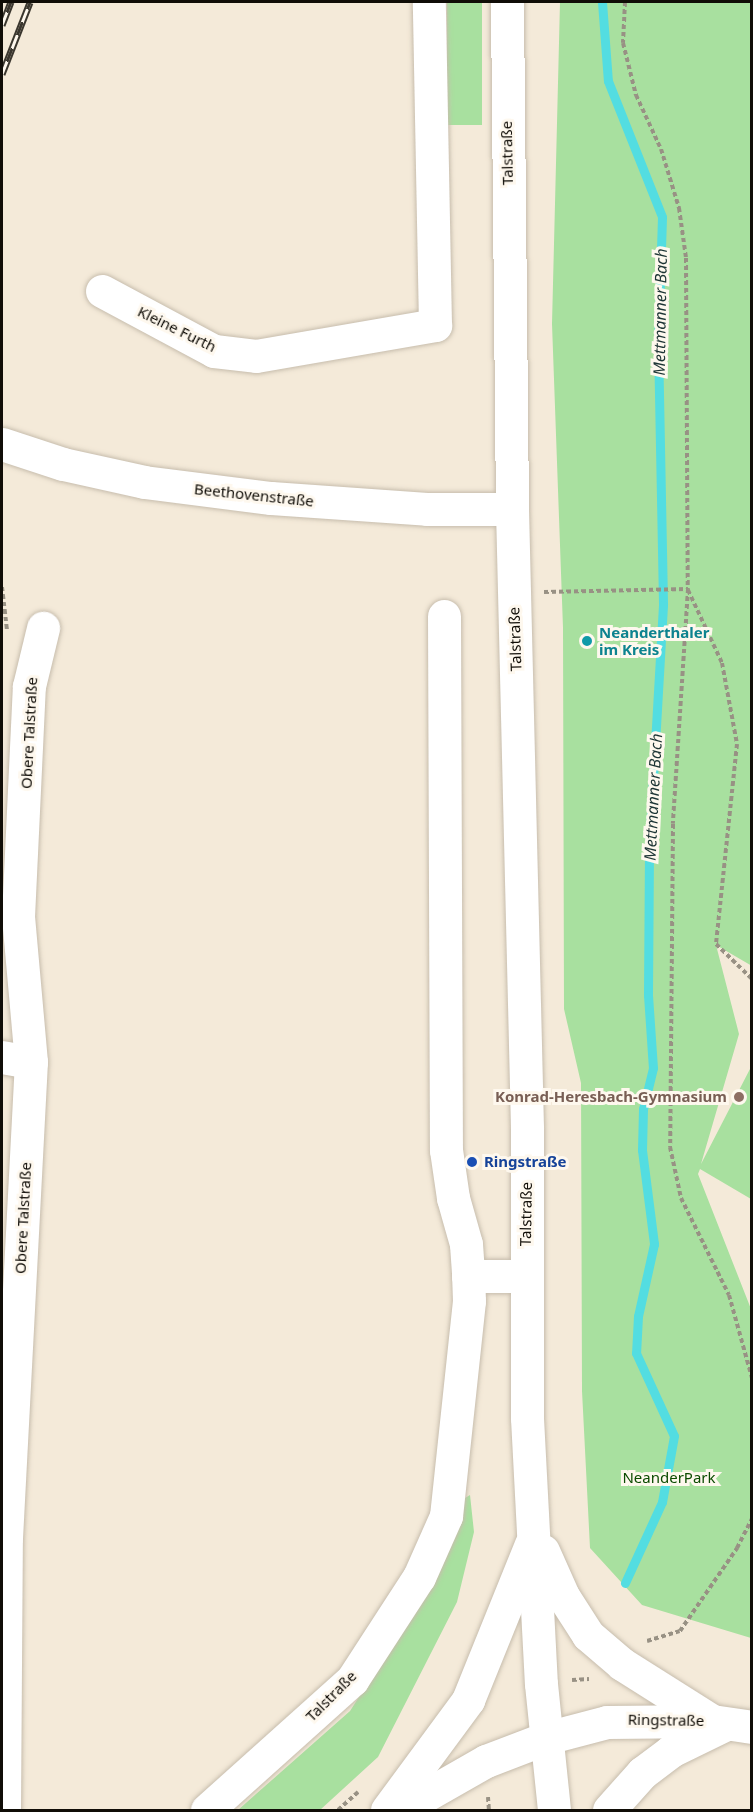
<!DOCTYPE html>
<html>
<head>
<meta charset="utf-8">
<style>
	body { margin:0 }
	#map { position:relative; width:753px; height:1812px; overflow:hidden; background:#f4ead9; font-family:"Noto Sans",sans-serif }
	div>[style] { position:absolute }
	.green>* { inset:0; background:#a8e09f; transform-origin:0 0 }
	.stream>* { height:9px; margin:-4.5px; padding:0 4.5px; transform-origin:4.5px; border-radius:4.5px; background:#53dde1 }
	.path>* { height:4px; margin-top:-2px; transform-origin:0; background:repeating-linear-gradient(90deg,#989184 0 4.5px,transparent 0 7.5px) }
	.roads { filter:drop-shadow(0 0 2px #c7bdad) drop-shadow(0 0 2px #c7bdad) }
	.minor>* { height:33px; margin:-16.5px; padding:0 16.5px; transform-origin:16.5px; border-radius:16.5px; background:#fff }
	.major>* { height:33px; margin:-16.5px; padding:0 16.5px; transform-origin:16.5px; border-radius:16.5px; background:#fff }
	.rail>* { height:7px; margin-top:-3.5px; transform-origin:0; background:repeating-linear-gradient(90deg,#fef8ee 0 14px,#3a362e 0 28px); box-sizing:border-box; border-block:2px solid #3a362e }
	.dots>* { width:16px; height:16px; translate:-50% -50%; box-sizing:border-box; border:3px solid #fef8ee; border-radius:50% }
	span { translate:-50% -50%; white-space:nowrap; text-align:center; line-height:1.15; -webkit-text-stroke:6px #fef8ee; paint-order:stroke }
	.street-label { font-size:15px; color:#100d07 }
	.culture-label { font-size:15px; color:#0d838f; font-weight:700 }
	.left { translate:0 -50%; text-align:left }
	.education-label { font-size:15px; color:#785e54; font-weight:700 }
	.right { translate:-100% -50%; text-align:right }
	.transit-label { font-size:15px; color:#164399; font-weight:700 }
	.park-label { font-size:15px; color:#0b4b01 }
	.water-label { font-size:16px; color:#1c3434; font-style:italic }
	.frame { position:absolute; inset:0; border:3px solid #100d07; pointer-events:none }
</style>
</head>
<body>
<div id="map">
	<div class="green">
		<i style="left:447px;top:2px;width:35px;height:123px"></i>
		<i style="clip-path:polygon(560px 2px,751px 2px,752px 966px,716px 945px,739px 1034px,701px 1164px,751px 1067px,751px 1199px,700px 1169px,698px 1174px,751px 1309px,751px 1638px,642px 1605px,590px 1548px,582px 1391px,581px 1083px,564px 1009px,563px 628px,552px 324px)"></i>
		<i style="clip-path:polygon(470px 1495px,474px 1532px,457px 1602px,378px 1757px,320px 1810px,238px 1810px,350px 1711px,430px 1585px,460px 1501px)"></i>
	</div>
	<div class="stream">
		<i style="left:602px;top:2px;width:79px;rotate:85.7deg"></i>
		<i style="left:608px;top:81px;width:146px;rotate:68.3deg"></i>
		<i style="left:662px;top:217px;width:125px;rotate:91.8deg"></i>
		<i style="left:658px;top:342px;width:263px;rotate:88.9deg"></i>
		<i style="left:663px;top:605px;width:246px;rotate:93.3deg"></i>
		<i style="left:649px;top:851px;width:144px;rotate:90.4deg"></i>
		<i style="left:648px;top:995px;width:73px;rotate:86.1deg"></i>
		<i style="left:653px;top:1068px;width:42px;rotate:103.7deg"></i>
		<i style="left:643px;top:1109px;width:41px;rotate:91.4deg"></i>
		<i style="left:642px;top:1150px;width:95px;rotate:82.7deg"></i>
		<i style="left:654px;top:1244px;width:74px;rotate:102.5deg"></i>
		<i style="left:638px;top:1316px;width:37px;rotate:93deg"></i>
		<i style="left:636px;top:1353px;width:91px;rotate:65.4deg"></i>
		<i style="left:674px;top:1436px;width:67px;rotate:100.3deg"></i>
		<i style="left:662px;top:1502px;width:89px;rotate:114.6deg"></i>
	</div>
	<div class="path">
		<i style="left:625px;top:2px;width:41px;rotate:92.8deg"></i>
		<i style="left:623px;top:43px;width:54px;rotate:76deg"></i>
		<i style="left:636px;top:95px;width:60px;rotate:65.2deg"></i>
		<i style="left:661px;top:149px;width:62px;rotate:73deg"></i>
		<i style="left:679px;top:208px;width:50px;rotate:82deg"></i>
		<i style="left:686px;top:258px;width:331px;rotate:89.7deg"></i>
		<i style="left:688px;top:589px;width:235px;rotate:93.7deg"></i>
		<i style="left:673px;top:824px;width:323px;rotate:90.5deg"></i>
		<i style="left:670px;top:1147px;width:52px;rotate:77.8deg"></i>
		<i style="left:681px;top:1198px;width:108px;rotate:63.7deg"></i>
		<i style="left:729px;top:1295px;width:86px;rotate:74.5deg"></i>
		<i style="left:2px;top:587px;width:43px;rotate:83.4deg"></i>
		<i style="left:688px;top:590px;width:81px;rotate:65deg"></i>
		<i style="left:722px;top:663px;width:82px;rotate:79.5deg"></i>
		<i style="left:737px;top:744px;width:201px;rotate:96deg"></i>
		<i style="left:716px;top:944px;width:50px;rotate:44.2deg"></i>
		<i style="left:544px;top:592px;width:144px;rotate:-1.2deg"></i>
		<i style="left:647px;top:1641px;width:34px;rotate:-17deg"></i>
		<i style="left:680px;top:1631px;width:101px;rotate:-55.5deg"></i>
		<i style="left:737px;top:1548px;width:33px;rotate:-63deg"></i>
		<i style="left:572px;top:1680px;width:17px;rotate:-3deg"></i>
		<i style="left:488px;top:1797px;width:13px;rotate:86deg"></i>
		<i style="left:338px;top:1810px;width:27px;rotate:-42deg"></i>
	</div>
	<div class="roads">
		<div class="minor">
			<i style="left:102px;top:291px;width:127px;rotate:28.2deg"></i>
			<i style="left:214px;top:351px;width:42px;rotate:6.8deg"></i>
			<i style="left:256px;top:356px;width:182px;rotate:-9.8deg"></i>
			<i style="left:435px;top:325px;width:323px;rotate:-91.1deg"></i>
			<i style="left:512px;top:509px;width:619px;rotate:88.61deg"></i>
			<i style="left:527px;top:1128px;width:290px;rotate:90deg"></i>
			<i style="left:527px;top:1418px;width:266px;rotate:87deg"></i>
			<i style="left:541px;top:1684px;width:127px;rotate:84.1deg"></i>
			<i style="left:444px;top:616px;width:534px;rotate:89.79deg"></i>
			<i style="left:446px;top:1150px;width:49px;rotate:81.7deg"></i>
			<i style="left:453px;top:1198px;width:48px;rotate:74.2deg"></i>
			<i style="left:466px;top:1244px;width:32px;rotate:86deg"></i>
			<i style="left:2px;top:1057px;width:29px;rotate:10deg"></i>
			<i style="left:543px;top:1551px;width:49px;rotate:66deg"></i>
			<i style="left:563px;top:1596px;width:46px;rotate:57.3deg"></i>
			<i style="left:588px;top:1635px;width:45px;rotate:40.5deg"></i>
			<i style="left:622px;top:1664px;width:107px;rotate:32.3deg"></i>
			<i style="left:4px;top:1810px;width:272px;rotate:-89.6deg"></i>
			<i style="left:6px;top:1538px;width:477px;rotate:-87deg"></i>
			<i style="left:31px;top:1062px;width:146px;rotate:-95.1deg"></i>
			<i style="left:18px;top:917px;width:231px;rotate:-87.3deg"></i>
			<i style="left:29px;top:686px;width:60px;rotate:-76.4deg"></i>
			<i style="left:207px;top:1810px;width:195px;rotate:-41.9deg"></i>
			<i style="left:352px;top:1680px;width:123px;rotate:-57deg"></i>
			<i style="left:419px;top:1577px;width:67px;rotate:-66.1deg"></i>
			<i style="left:446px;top:1516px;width:216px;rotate:-83.9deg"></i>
			<i style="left:469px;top:1301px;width:25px;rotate:-92deg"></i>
			<i style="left:468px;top:1276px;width:57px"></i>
			<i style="left:387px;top:1810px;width:137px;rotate:-53.6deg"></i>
			<i style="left:468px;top:1700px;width:168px;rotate:-68deg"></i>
			<i style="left:400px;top:1810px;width:99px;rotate:-29.7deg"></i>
			<i style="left:486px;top:1761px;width:64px;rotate:-21deg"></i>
			<i style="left:546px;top:1738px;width:63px;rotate:-14.7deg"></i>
			<i style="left:607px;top:1722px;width:105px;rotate:-0.5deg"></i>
			<i style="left:712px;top:1721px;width:40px;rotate:8.5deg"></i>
			<i style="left:609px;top:1810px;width:50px;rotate:-48.3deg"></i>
			<i style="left:642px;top:1773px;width:36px;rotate:-37deg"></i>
			<i style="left:671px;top:1751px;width:61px;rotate:-26.1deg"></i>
		</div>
		<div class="major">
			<i style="left:2px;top:444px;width:64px;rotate:18.2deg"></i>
			<i style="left:63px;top:464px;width:83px;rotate:12.5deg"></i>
			<i style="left:144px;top:482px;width:128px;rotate:7.2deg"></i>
			<i style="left:271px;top:498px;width:156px;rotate:4deg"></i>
			<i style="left:427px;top:509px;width:85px"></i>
			<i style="left:512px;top:509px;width:507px;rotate:-90.57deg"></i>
		</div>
	</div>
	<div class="rail">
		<i style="left:2px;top:25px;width:25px;rotate:-69deg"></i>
		<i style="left:2px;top:74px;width:77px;rotate:-68.7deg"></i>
	</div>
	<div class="dots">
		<i style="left:587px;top:641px;background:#0f9aa8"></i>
		<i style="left:739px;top:1097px;background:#8d6e63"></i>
		<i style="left:472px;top:1162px;background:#1a4fb4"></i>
	</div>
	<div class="street-label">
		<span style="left:507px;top:153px;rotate:-91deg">Talstraße</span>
		<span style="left:177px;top:329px;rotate:26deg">Kleine Furth</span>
		<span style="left:254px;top:495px;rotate:6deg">Beethovenstraße</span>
		<span style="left:515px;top:639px;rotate:-92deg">Talstraße</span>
		<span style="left:29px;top:733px;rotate:-87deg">Obere Talstraße</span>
		<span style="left:526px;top:1214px;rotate:-89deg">Talstraße</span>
		<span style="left:23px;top:1218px;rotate:-87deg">Obere Talstraße</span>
		<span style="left:331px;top:1696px;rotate:-45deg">Talstraße</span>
		<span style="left:666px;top:1720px;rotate:1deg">Ringstraße</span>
	</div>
	<div class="culture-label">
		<span class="left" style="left:599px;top:641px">Neanderthaler<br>im Kreis</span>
	</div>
	<div class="education-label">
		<span class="right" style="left:727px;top:1097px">Konrad-Heresbach-Gymnasium</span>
	</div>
	<div class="transit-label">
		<span class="left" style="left:484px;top:1162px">Ringstraße</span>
	</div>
	<div class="park-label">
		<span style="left:669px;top:1478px">NeanderPark</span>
	</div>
	<div class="water-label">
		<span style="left:660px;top:312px;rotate:-89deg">Mettmanner Bach</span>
		<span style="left:653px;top:797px;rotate:-87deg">Mettmanner Bach</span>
	</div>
	<div class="frame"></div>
</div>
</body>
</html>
